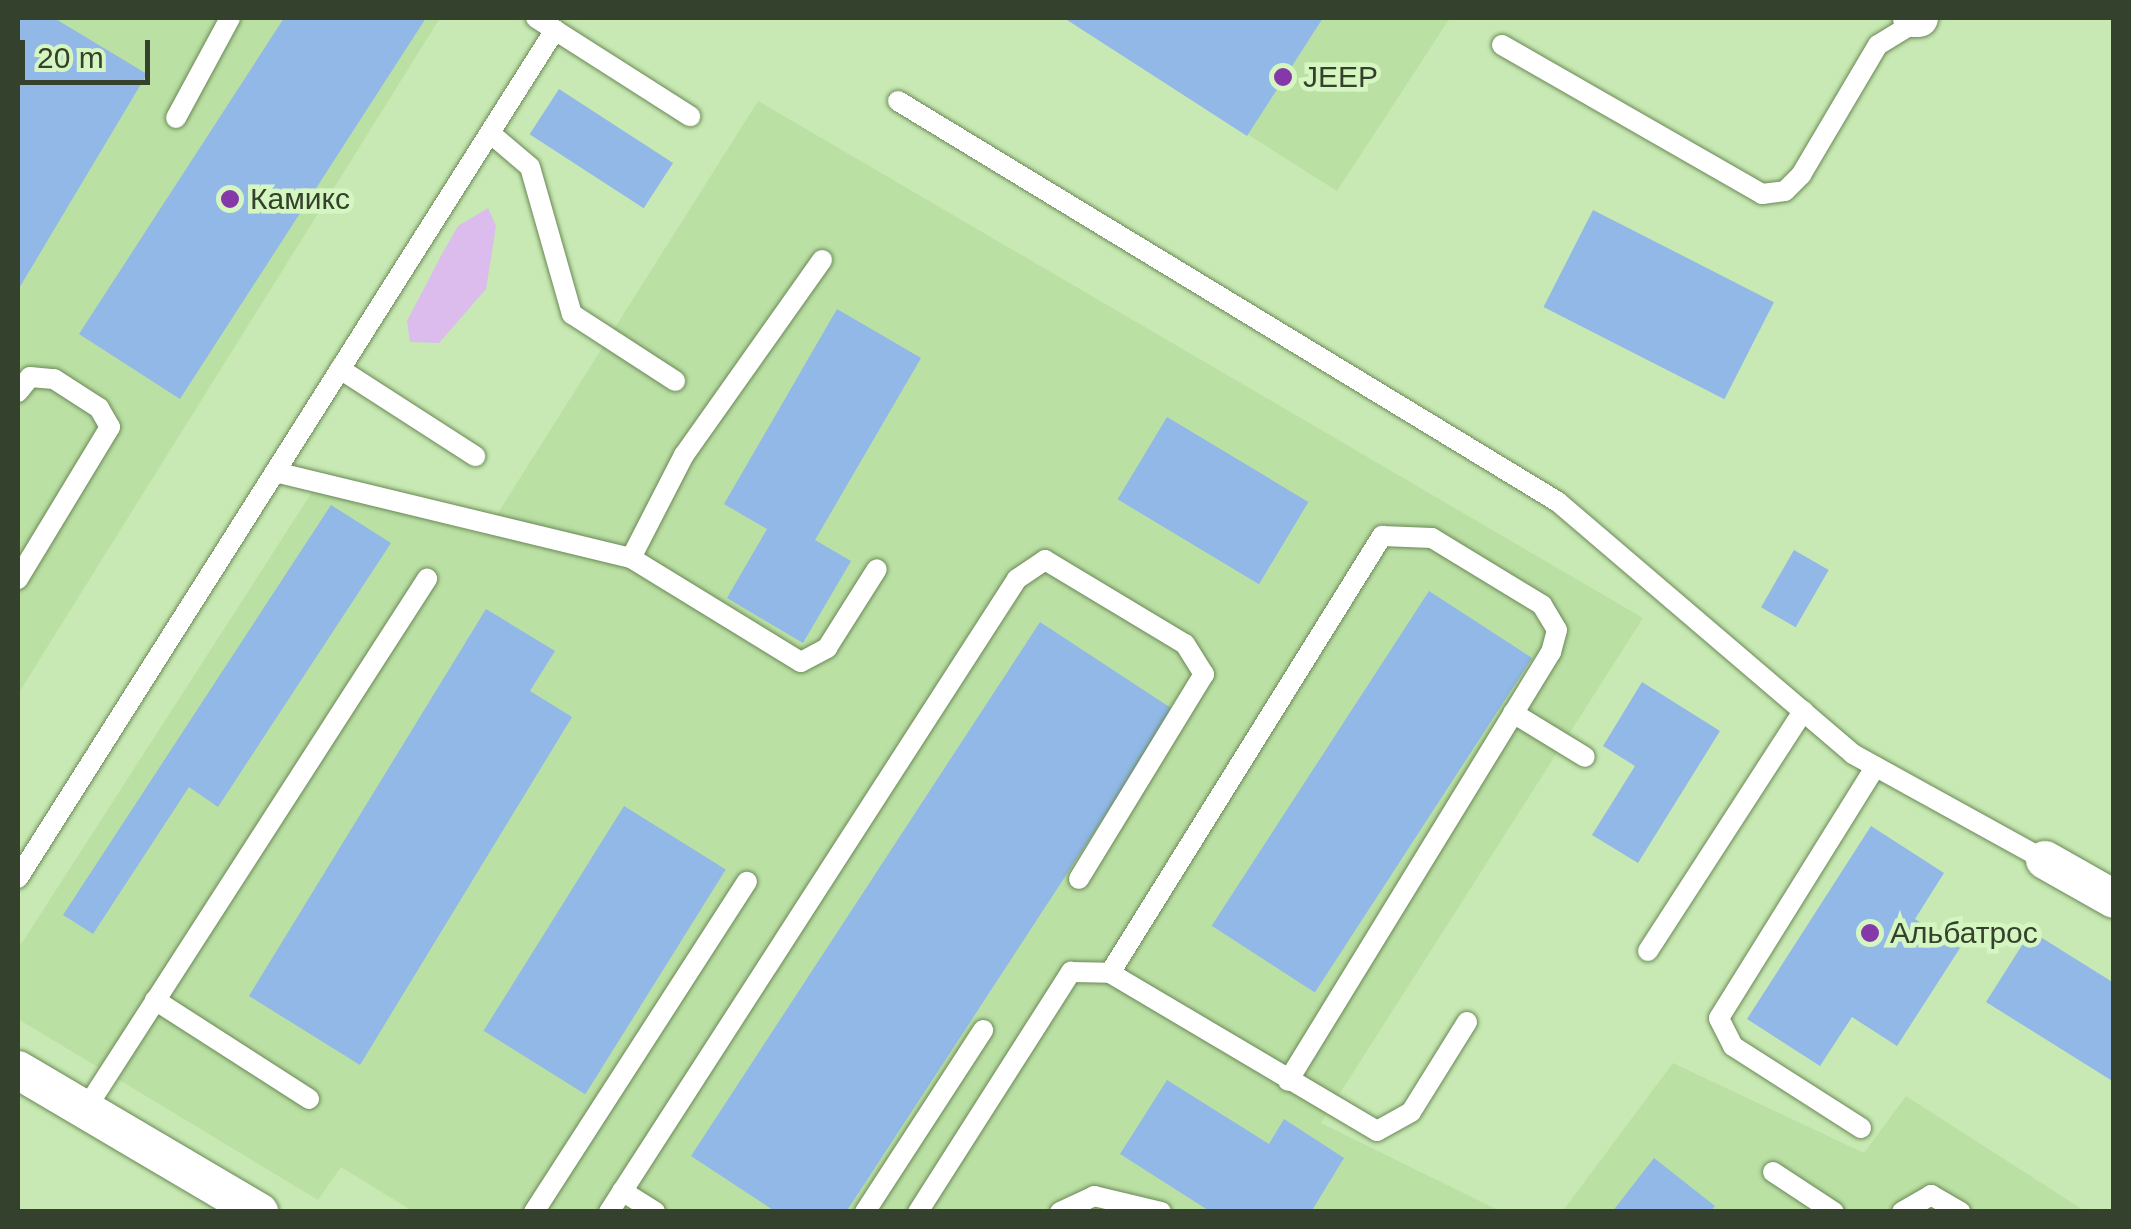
<!DOCTYPE html>
<html>
<head>
<meta charset="utf-8">
<style>
	body { margin:0 }
	#map { position:relative; width:2131px; height:1229px; overflow:hidden; background:#c8e9b3; font-family:Helvetica,sans-serif }
	div>[style] { position:absolute }
	.built>* { inset:0; background:#bbe0a4 }
	.green>* { inset:0; background:#dbbced }
	.building>* { inset:0; background:#91b8e7; transform-origin:0 0 }
	.roads { filter:drop-shadow(0 0 2px #6a8856) drop-shadow(0 0 2px #6a8856) }
	.service>* { height:20px; margin:-10px; padding:0 10px; transform-origin:10px; border-radius:10px; background:#fff }
	.minor>* { height:38px; margin:-19px; padding:0 19px; transform-origin:19px; border-radius:19px; background:#fff }
	.dots>* { width:28px; height:28px; translate:-50% -50%; box-sizing:border-box; border:5px solid #d5f6c0; border-radius:50% }
	span { translate:-50% -50%; white-space:nowrap; text-align:center; line-height:1.15; -webkit-text-stroke:9px #d5f6c0; paint-order:stroke }
	.poi-label { font-size:30px; color:#34412c }
	.left { translate:0 -50%; text-align:left }
	.frame { position:absolute; inset:0; border:20px solid #34412c; pointer-events:none }
	.scale { position:absolute; left:20px; top:40px; width:130px; height:45px; box-sizing:border-box; border:5px solid #34412c; border-top:0; padding-left:12px; font-size:30px; line-height:35px; white-space:nowrap; color:#34412c; -webkit-text-stroke:8px #d5f6c0; paint-order:stroke }
</style>
</head>
<body>
<div id="map">
	<div class="built">
		<i style="clip-path:polygon(18px 18px,440px 18px,18px 694px)"></i>
		<i style="clip-path:polygon(1064px 18px,1450px 18px,1337px 191px)"></i>
		<i style="clip-path:polygon(758px 101px,1643px 618px,1321px 1123px,1500px 1211px,414px 1212px,341px 1167px,318px 1200px,18px 1019px,18px 949px,314px 489px,484px 535px)"></i>
		<i style="clip-path:polygon(1673px 1063px,1864px 1153px,1906px 1096px,2085px 1211px,1562px 1212px)"></i>
	</div>
	<div class="green">
		<i style="clip-path:polygon(488px 208px,496px 226px,486px 289px,439px 343px,410px 342px,407px 321px,442px 254px,458px 226px)"></i>
	</div>
	<div class="building">
		<i style="clip-path:polygon(18px 18px,54px 18px,147px 74px,18px 290px)"></i>
		<i style="clip-path:polygon(284px 18px,426px 18px,180px 399px,79px 334px)"></i>
		<i style="clip-path:polygon(1064px 18px,1323px 18px,1247px 136px)"></i>
		<i style="left:559px;top:89px;width:136px;height:54px;rotate:33deg"></i>
		<i style="left:1593px;top:210px;width:203px;height:109px;rotate:27deg"></i>
		<i style="clip-path:polygon(837px 309px,921px 358px,815px 540px,851px 561px,803px 643px,727px 598px,767px 529px,724px 504px)"></i>
		<i style="left:1167px;top:417px;width:165px;height:96px;rotate:31deg"></i>
		<i style="clip-path:polygon(331px 505px,391px 543px,218px 807px,189px 787px,93px 934px,63px 915px)"></i>
		<i style="left:1794px;top:550px;width:40px;height:66px;rotate:30deg"></i>
		<i style="left:1429px;top:591px;width:123px;height:399px;rotate:33deg"></i>
		<i style="clip-path:polygon(486px 609px,555px 651px,530px 691px,572px 717px,360px 1065px,249px 996px)"></i>
		<i style="clip-path:polygon(1040px 622px,1174px 710px,846px 1212px,776px 1212px,691px 1156px)"></i>
		<i style="clip-path:polygon(1642px 682px,1720px 731px,1638px 863px,1592px 835px,1635px 766px,1603px 746px)"></i>
		<i style="left:624px;top:806px;width:120px;height:265px;rotate:32deg"></i>
		<i style="clip-path:polygon(1871px 826px,1944px 873px,1915px 919px,1960px 948px,1897px 1046px,1852px 1017px,1820px 1066px,1747px 1019px)"></i>
		<i style="clip-path:polygon(2031px 931px,2114px 983px,2114px 1082px,1986px 1002px)"></i>
		<i style="clip-path:polygon(1167px 1080px,1269px 1144px,1284px 1119px,1344px 1158px,1311px 1212px,1211px 1212px,1120px 1154px)"></i>
		<i style="clip-path:polygon(1654px 1158px,1715px 1206px,1710px 1212px,1612px 1212px)"></i>
	</div>
	<div class="roads">
		<div class="service">
			<i style="left:536px;top:18px;width:183px;rotate:32.5deg"></i>
			<i style="left:1502px;top:45px;width:300px;rotate:29.8deg"></i>
			<i style="left:1762px;top:194px;width:23px;rotate:-7deg"></i>
			<i style="left:1785px;top:191px;width:23px;rotate:-45deg"></i>
			<i style="left:1801px;top:175px;width:151px;rotate:-59.4deg"></i>
			<i style="left:1878px;top:45px;width:46px;rotate:-31.6deg"></i>
			<i style="left:898px;top:101px;width:772px;rotate:31.28deg"></i>
			<i style="left:1558px;top:502px;width:388px;rotate:40.5deg"></i>
			<i style="left:1853px;top:754px;width:219px;rotate:28.9deg"></i>
			<i style="left:176px;top:118px;width:114px;rotate:-61.6deg"></i>
			<i style="left:490px;top:133px;width:52px;rotate:40.4deg"></i>
			<i style="left:530px;top:167px;width:153px;rotate:74.1deg"></i>
			<i style="left:572px;top:314px;width:123px;rotate:33deg"></i>
			<i style="left:340px;top:369px;width:161px;rotate:32.8deg"></i>
			<i style="left:18px;top:392px;width:19px;rotate:-51deg"></i>
			<i style="left:30px;top:377px;width:24px;rotate:5deg"></i>
			<i style="left:54px;top:379px;width:54px;rotate:32.8deg"></i>
			<i style="left:99px;top:408px;width:22px;rotate:60deg"></i>
			<i style="left:110px;top:427px;width:178px;rotate:121.2deg"></i>
			<i style="left:275px;top:472px;width:366px;rotate:13.6deg"></i>
			<i style="left:631px;top:558px;width:116px;rotate:-62.8deg"></i>
			<i style="left:684px;top:455px;width:239px;rotate:-54.7deg"></i>
			<i style="left:631px;top:558px;width:199px;rotate:31.5deg"></i>
			<i style="left:801px;top:662px;width:30px;rotate:-28deg"></i>
			<i style="left:827px;top:648px;width:93px;rotate:-57.7deg"></i>
			<i style="left:1513px;top:713px;width:84px;rotate:31.4deg"></i>
			<i style="left:18px;top:878px;width:1004px;rotate:-57.66deg"></i>
			<i style="left:1648px;top:951px;width:286px;rotate:-57.1deg"></i>
			<i style="left:1110px;top:973px;width:515px;rotate:-58.1deg"></i>
			<i style="left:1382px;top:536px;width:50px;rotate:2.3deg"></i>
			<i style="left:1432px;top:538px;width:129px;rotate:31.3deg"></i>
			<i style="left:1542px;top:605px;width:29px;rotate:59deg"></i>
			<i style="left:1557px;top:630px;width:23px;rotate:105deg"></i>
			<i style="left:1551px;top:652px;width:503px;rotate:121.51deg"></i>
			<i style="left:155px;top:1000px;width:183px;rotate:32.7deg"></i>
			<i style="left:85px;top:1110px;width:632px;rotate:-57.22deg"></i>
			<i style="left:1861px;top:1128px;width:152px;rotate:-147.4deg"></i>
			<i style="left:1733px;top:1046px;width:31px;rotate:-117deg"></i>
			<i style="left:1719px;top:1018px;width:296px;rotate:-58.1deg"></i>
			<i style="left:1773px;top:1172px;width:73px;rotate:33.3deg"></i>
			<i style="left:622px;top:1191px;width:39px;rotate:32deg"></i>
			<i style="left:534px;top:1212px;width:393px;rotate:-57.2deg"></i>
			<i style="left:609px;top:1212px;width:753px;rotate:-57.2deg"></i>
			<i style="left:1017px;top:579px;width:34px;rotate:-34deg"></i>
			<i style="left:1045px;top:560px;width:163px;rotate:31deg"></i>
			<i style="left:1185px;top:644px;width:36px;rotate:58deg"></i>
			<i style="left:1204px;top:674px;width:240px;rotate:121.4deg"></i>
			<i style="left:865px;top:1212px;width:217px;rotate:-57deg"></i>
			<i style="left:918px;top:1212px;width:285px;rotate:-57.5deg"></i>
			<i style="left:1071px;top:972px;width:39px;rotate:1deg"></i>
			<i style="left:1110px;top:973px;width:310px;rotate:30.6deg"></i>
			<i style="left:1377px;top:1131px;width:39px;rotate:-29deg"></i>
			<i style="left:1411px;top:1112px;width:106px;rotate:-58.1deg"></i>
			<i style="left:1060px;top:1212px;width:38px;rotate:-25deg"></i>
			<i style="left:1094px;top:1196px;width:69px;rotate:13.4deg"></i>
			<i style="left:1902px;top:1212px;width:34px;rotate:-30deg"></i>
			<i style="left:1931px;top:1195px;width:34px;rotate:30deg"></i>
		</div>
		<div class="minor">
			<i style="left:1912px;top:18px;width:7px"></i>
			<i style="left:2045px;top:860px;width:79px;rotate:29.5deg"></i>
			<i style="left:18px;top:1070px;width:280px;rotate:30.5deg"></i>
		</div>
	</div>
	<div class="dots">
		<i style="left:1283px;top:77px;background:#8538a8"></i>
		<i style="left:230px;top:199px;background:#8538a8"></i>
		<i style="left:1870px;top:933px;background:#8538a8"></i>
	</div>
	<div class="poi-label">
		<span class="left" style="left:1303px;top:77px">JEEP</span>
		<span class="left" style="left:250px;top:199px">Камикс</span>
		<span class="left" style="left:1890px;top:933px">Альбатрос</span>
	</div>
	<div class="frame"></div>
	<div class="scale">20 m</div>
</div>
</body>
</html>
